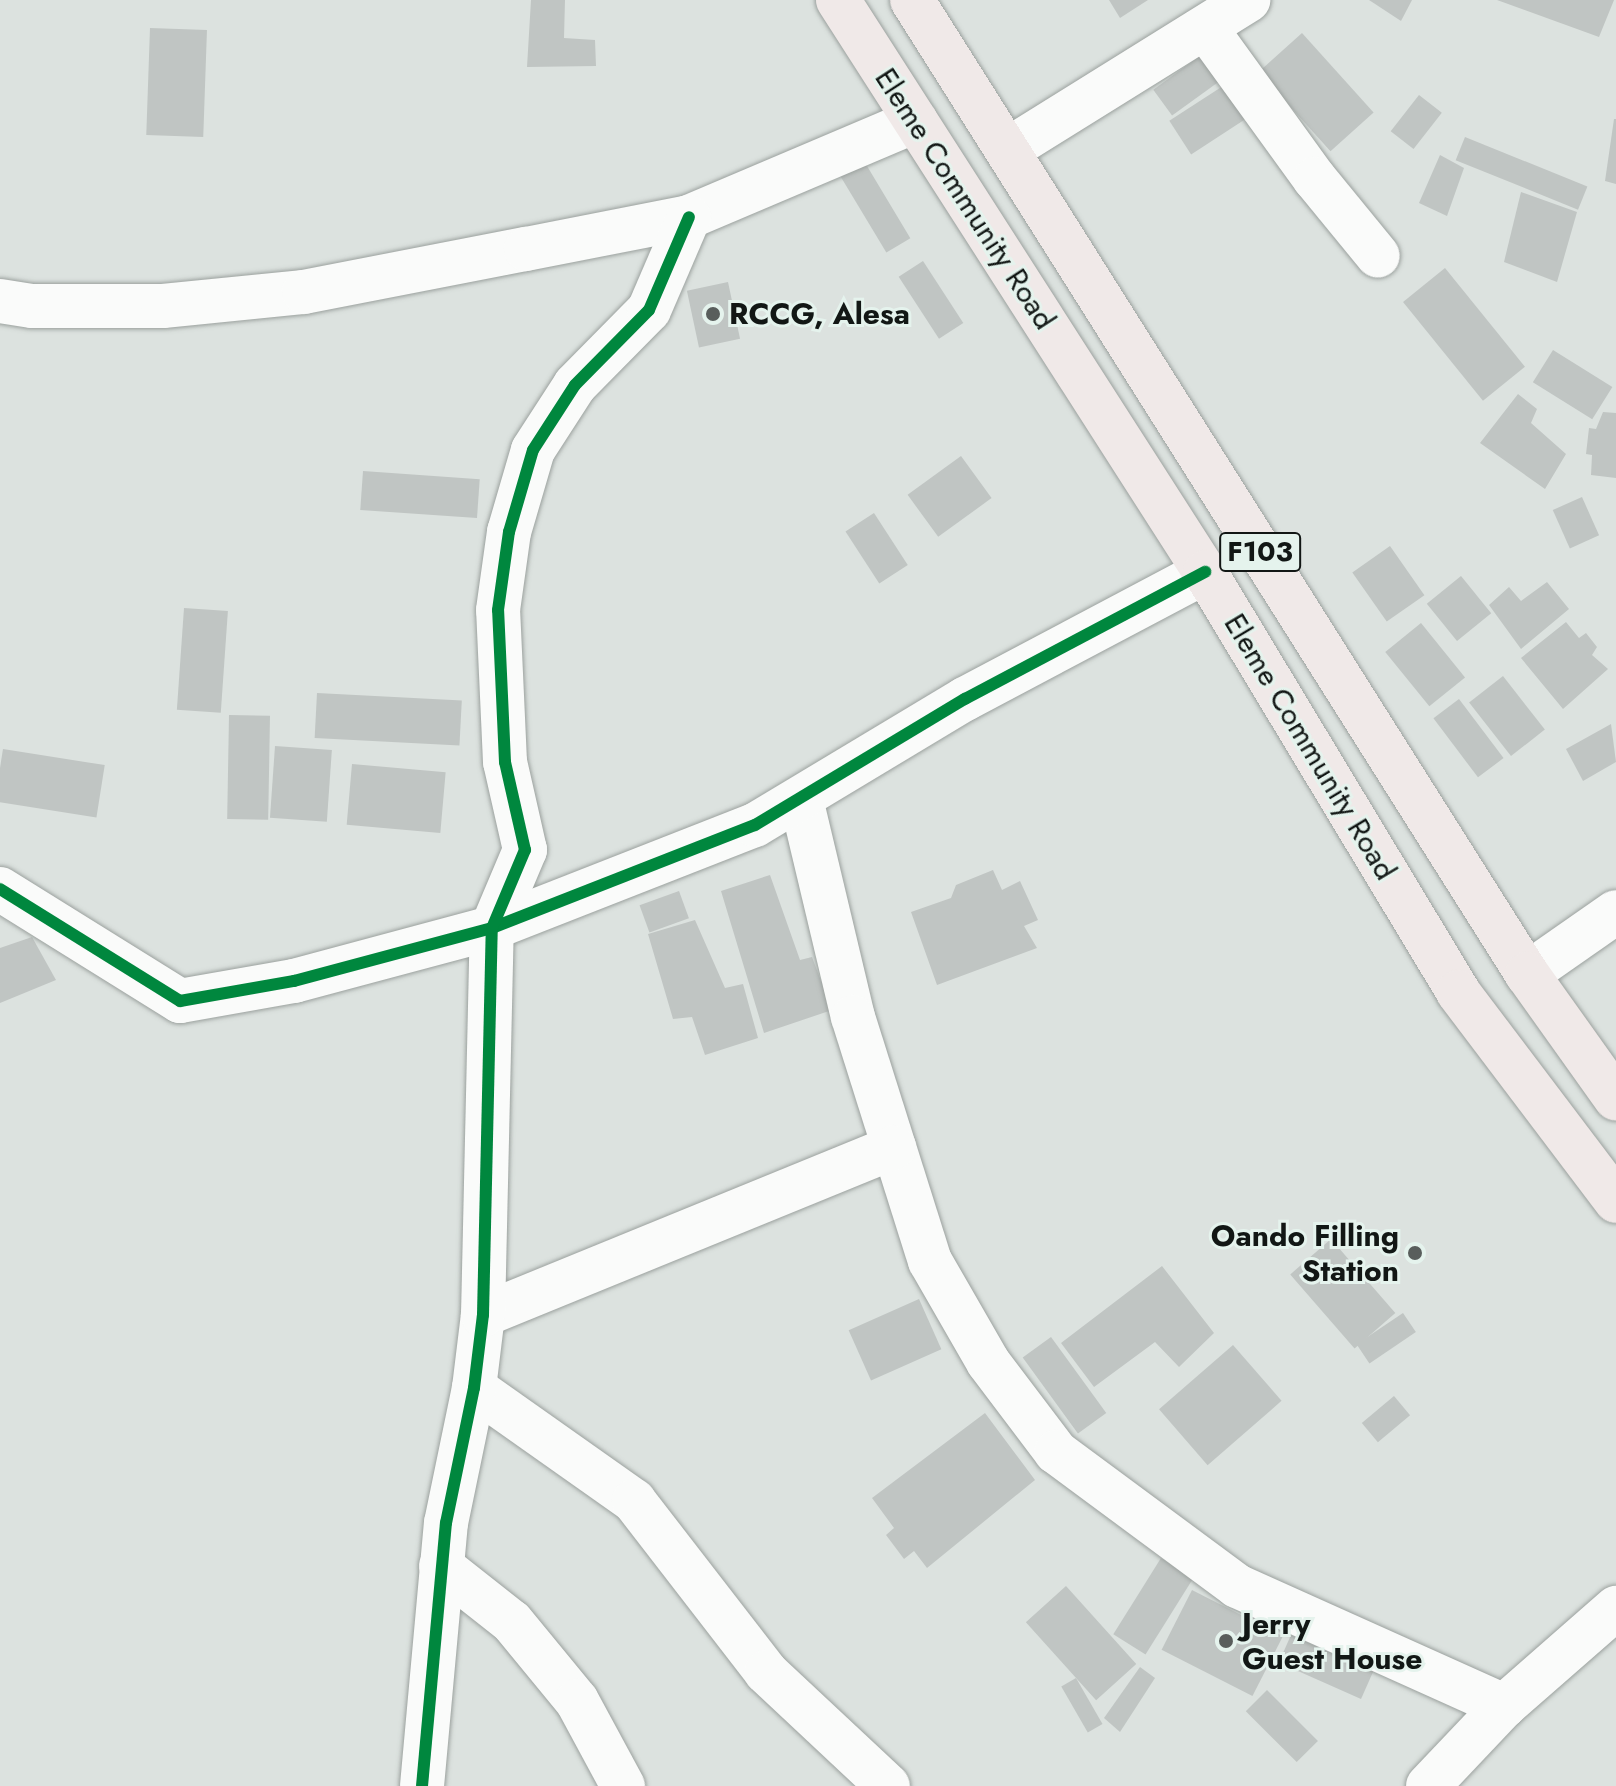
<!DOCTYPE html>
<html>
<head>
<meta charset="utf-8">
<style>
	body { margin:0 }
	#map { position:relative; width:1616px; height:1786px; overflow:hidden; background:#dce2df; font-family:Jost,sans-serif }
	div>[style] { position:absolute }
	.building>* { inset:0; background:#c0c5c3; transform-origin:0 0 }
	.roads { filter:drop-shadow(0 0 2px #9ba19e) drop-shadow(0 0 2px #9ba19e) }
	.minor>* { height:44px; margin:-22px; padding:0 22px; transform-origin:22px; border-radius:22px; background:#fafbfa }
	.major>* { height:44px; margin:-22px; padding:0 22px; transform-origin:22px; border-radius:22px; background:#f0e9e8 }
	.cycleway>* { height:12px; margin:-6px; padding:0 6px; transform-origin:6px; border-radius:6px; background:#00873e }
	.dots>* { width:22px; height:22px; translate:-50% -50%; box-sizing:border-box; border:4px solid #e5f3ed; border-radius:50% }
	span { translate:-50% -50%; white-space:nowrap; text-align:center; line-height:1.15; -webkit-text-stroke:6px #e5f3ed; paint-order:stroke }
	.shield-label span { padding:2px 6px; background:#e5f3ed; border:2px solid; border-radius:6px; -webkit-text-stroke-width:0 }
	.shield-label { font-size:28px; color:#121715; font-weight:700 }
	.street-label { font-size:30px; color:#121715 }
	.poi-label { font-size:30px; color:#121715; font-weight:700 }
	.left { translate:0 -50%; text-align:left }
	.right { translate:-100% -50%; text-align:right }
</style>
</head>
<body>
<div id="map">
	<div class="building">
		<i style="clip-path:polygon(531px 0,565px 0,564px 38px,595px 40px,596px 66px,527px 67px)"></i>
		<i style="clip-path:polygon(1109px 0,1148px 0,1120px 18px)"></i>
		<i style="clip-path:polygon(1369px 0,1412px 0,1401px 21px)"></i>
		<i style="clip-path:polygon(1497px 0,1614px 0,1599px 37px)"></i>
		<i style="left:150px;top:28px;width:57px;height:107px;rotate:2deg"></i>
		<i style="left:1302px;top:33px;width:107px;height:58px;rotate:48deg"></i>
		<i style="left:1201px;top:55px;width:32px;height:59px;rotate:54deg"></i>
		<i style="left:1223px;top:86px;width:40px;height:64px;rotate:57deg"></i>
		<i style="left:1419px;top:95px;width:29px;height:46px;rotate:38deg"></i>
		<i style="clip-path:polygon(1614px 119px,1616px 119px,1616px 184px,1605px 181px)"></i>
		<i style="left:1465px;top:137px;width:132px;height:25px;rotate:22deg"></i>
		<i style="clip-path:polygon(1440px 155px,1464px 168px,1447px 216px,1419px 203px)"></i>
		<i style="left:864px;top:161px;width:90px;height:28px;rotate:59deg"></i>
		<i style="clip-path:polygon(1521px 192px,1577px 212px,1557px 282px,1504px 262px)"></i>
		<i style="left:923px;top:261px;width:74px;height:29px;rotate:57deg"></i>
		<i style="left:1445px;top:268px;width:127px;height:54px;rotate:51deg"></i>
		<i style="left:728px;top:282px;width:58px;height:42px;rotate:78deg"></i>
		<i style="left:1553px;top:350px;width:70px;height:38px;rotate:32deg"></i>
		<i style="clip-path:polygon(1518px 394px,1537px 409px,1531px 423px,1566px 454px,1545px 489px,1480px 443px)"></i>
		<i style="clip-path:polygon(1603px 412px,1616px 413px,1616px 478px,1591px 475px,1592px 455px,1586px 454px,1589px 428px,1596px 429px)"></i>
		<i style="left:961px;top:456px;width:52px;height:66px;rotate:54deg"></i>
		<i style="left:363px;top:471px;width:117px;height:39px;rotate:4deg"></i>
		<i style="left:1582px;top:497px;width:42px;height:32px;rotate:66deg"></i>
		<i style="left:874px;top:513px;width:62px;height:34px;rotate:57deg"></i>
		<i style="left:1390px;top:546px;width:60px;height:46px;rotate:55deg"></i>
		<i style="left:1461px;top:576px;width:48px;height:44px;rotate:51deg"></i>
		<i style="clip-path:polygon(1547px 582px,1569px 609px,1521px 649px,1489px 605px,1509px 587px,1521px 601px)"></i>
		<i style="left:184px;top:608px;width:44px;height:102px;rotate:4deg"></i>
		<i style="clip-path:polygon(1566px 622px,1579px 638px,1586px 633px,1597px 647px,1592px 655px,1608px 669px,1563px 709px,1521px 658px)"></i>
		<i style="left:1421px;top:623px;width:70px;height:46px;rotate:51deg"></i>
		<i style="left:1503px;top:676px;width:68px;height:43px;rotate:52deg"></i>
		<i style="left:317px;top:693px;width:145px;height:45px;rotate:3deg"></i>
		<i style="left:1459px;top:699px;width:74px;height:32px;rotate:53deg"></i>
		<i style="left:229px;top:715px;width:41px;height:104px;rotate:1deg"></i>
		<i style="clip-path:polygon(1611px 724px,1616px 762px,1583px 781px,1566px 749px)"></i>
		<i style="left:275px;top:746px;width:57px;height:72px;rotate:4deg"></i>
		<i style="left:3px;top:749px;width:103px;height:53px;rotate:9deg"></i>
		<i style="left:352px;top:764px;width:94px;height:61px;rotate:5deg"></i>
		<i style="clip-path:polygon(993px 870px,1002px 890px,1020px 881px,1038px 920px,1024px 926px,1037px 948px,937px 985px,911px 912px,951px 898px,956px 885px)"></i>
		<i style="clip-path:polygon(770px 875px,800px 960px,812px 957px,821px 981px,826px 980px,832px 1010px,764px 1033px,721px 891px)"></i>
		<i style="left:679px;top:891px;width:29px;height:42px;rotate:70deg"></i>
		<i style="clip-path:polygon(695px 920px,725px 988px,743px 984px,758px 1038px,705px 1055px,692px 1017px,673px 1019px,648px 934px)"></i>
		<i style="clip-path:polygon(32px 937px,56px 980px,0 1003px,0 948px)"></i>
		<i style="left:1331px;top:1239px;width:98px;height:54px;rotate:49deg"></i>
		<i style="clip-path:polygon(1162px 1266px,1214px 1333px,1179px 1367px,1155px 1342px,1094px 1387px,1061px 1343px)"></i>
		<i style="left:919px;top:1299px;width:55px;height:77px;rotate:66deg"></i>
		<i style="left:1403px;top:1313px;width:23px;height:56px;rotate:56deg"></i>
		<i style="left:1051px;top:1337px;width:94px;height:35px;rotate:54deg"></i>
		<i style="left:1233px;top:1345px;width:74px;height:98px;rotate:49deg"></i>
		<i style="left:1394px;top:1396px;width:25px;height:42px;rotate:50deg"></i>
		<i style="clip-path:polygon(985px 1413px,1035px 1480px,927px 1568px,914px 1551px,904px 1559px,886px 1535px,894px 1528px,872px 1498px)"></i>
		<i style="left:1161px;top:1558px;width:38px;height:90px;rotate:32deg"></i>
		<i style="left:1066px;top:1586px;width:105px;height:54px;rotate:48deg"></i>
		<i style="left:1192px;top:1590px;width:102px;height:67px;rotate:27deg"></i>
		<i style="left:1291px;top:1635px;width:90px;height:30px;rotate:24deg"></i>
		<i style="clip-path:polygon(1140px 1667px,1155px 1678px,1120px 1732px,1104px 1718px)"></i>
		<i style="left:1076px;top:1678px;width:53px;height:17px;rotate:60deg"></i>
		<i style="left:1267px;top:1690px;width:72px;height:30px;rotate:45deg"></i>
	</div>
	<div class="roads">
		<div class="minor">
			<i style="left:1207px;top:30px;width:184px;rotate:54.1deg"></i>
			<i style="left:1315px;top:179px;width:99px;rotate:50.7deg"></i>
			<i style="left:1009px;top:149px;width:282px;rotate:-31.9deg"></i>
			<i style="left:0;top:301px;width:32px;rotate:9deg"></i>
			<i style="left:32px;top:306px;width:131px"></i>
			<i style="left:163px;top:306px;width:142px;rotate:-5.7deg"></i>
			<i style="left:304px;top:292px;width:226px;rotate:-11deg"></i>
			<i style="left:526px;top:249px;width:166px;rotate:-11.1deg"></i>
			<i style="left:689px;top:217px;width:246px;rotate:-23deg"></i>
			<i style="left:801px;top:799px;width:224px;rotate:76.6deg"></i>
			<i style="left:853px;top:1017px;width:256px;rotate:72.5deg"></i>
			<i style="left:930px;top:1261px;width:116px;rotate:60.1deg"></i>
			<i style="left:988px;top:1362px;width:113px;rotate:52.9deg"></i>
			<i style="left:1056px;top:1452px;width:225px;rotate:36.5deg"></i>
			<i style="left:1237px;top:1586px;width:293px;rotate:24.2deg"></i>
			<i style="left:0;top:889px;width:212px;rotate:31.9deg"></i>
			<i style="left:180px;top:1001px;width:116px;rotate:-10deg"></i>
			<i style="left:294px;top:981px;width:205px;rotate:-15deg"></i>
			<i style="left:492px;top:928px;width:282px;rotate:-21.4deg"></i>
			<i style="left:755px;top:825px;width:245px;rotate:-31deg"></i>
			<i style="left:965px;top:699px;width:272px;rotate:-27.9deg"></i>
			<i style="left:1527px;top:974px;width:108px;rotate:-34.9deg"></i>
			<i style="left:483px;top:1315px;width:444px;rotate:-22.2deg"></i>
			<i style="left:474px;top:1388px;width:196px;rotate:35.2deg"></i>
			<i style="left:634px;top:1501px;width:216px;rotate:52.3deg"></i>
			<i style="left:766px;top:1672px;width:167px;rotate:43.1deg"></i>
			<i style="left:441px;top:1566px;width:90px;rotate:38.3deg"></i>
			<i style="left:512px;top:1622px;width:102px;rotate:50.6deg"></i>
			<i style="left:577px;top:1701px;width:97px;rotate:61.6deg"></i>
			<i style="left:422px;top:1786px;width:264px;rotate:-84.8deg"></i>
			<i style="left:446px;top:1523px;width:138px;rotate:-78.3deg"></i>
			<i style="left:474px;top:1388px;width:74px;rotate:-83deg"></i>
			<i style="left:483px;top:1315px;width:387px;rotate:-88.7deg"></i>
			<i style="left:492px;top:928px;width:85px;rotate:-67.1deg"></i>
			<i style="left:525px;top:850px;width:90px;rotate:-102.8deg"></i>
			<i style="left:505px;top:762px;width:152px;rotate:-92.6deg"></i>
			<i style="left:498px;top:610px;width:79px;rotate:-82deg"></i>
			<i style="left:509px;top:532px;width:85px;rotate:-73.7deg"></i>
			<i style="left:533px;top:450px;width:77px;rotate:-57.1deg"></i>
			<i style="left:575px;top:385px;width:105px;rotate:-45.4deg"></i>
			<i style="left:649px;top:310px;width:101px;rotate:-66.7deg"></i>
			<i style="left:1428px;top:1786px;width:110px;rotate:-46.5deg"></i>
			<i style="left:1504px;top:1706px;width:149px;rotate:-41.2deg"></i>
		</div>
		<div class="major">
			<i style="left:838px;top:0;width:680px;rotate:57.32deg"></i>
			<i style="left:1205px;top:572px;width:490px;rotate:58.9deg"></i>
			<i style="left:1458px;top:992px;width:262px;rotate:52.9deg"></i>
			<i style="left:912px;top:0;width:1152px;rotate:57.73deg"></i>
			<i style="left:1527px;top:974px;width:153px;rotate:54.5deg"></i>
		</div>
	</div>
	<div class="cycleway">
		<i style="left:0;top:889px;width:212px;rotate:31.9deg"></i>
		<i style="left:180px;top:1001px;width:116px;rotate:-10deg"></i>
		<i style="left:294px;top:981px;width:205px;rotate:-15deg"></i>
		<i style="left:492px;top:928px;width:282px;rotate:-21.4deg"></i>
		<i style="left:755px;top:825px;width:245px;rotate:-31deg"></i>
		<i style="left:965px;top:699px;width:272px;rotate:-27.9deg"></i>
		<i style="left:422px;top:1786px;width:264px;rotate:-84.8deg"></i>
		<i style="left:446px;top:1523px;width:138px;rotate:-78.3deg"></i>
		<i style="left:474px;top:1388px;width:74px;rotate:-83deg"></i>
		<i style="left:483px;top:1315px;width:387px;rotate:-88.7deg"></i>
		<i style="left:492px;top:928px;width:85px;rotate:-67.1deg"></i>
		<i style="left:525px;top:850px;width:90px;rotate:-102.8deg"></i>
		<i style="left:505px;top:762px;width:152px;rotate:-92.6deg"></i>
		<i style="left:498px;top:610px;width:79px;rotate:-82deg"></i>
		<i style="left:509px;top:532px;width:85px;rotate:-73.7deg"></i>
		<i style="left:533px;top:450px;width:77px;rotate:-57.1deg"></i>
		<i style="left:575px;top:385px;width:105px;rotate:-45.4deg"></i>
		<i style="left:649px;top:310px;width:101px;rotate:-66.7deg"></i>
	</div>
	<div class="dots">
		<i style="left:713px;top:314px;background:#595e5c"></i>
		<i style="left:1415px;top:1253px;background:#595e5c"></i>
		<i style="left:1226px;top:1641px;background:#595e5c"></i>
	</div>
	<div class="shield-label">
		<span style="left:1260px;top:552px">F103</span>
	</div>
	<div class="street-label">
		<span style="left:965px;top:199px;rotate:57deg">Eleme Community Road</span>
		<span style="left:1310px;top:747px;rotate:59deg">Eleme Community Road</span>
	</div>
	<div class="poi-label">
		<span class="left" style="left:729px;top:314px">RCCG, Alesa</span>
		<span class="right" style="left:1399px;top:1253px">Oando Filling<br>Station</span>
		<span class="left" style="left:1242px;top:1641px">Jerry<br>Guest House</span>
	</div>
</div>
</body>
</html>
